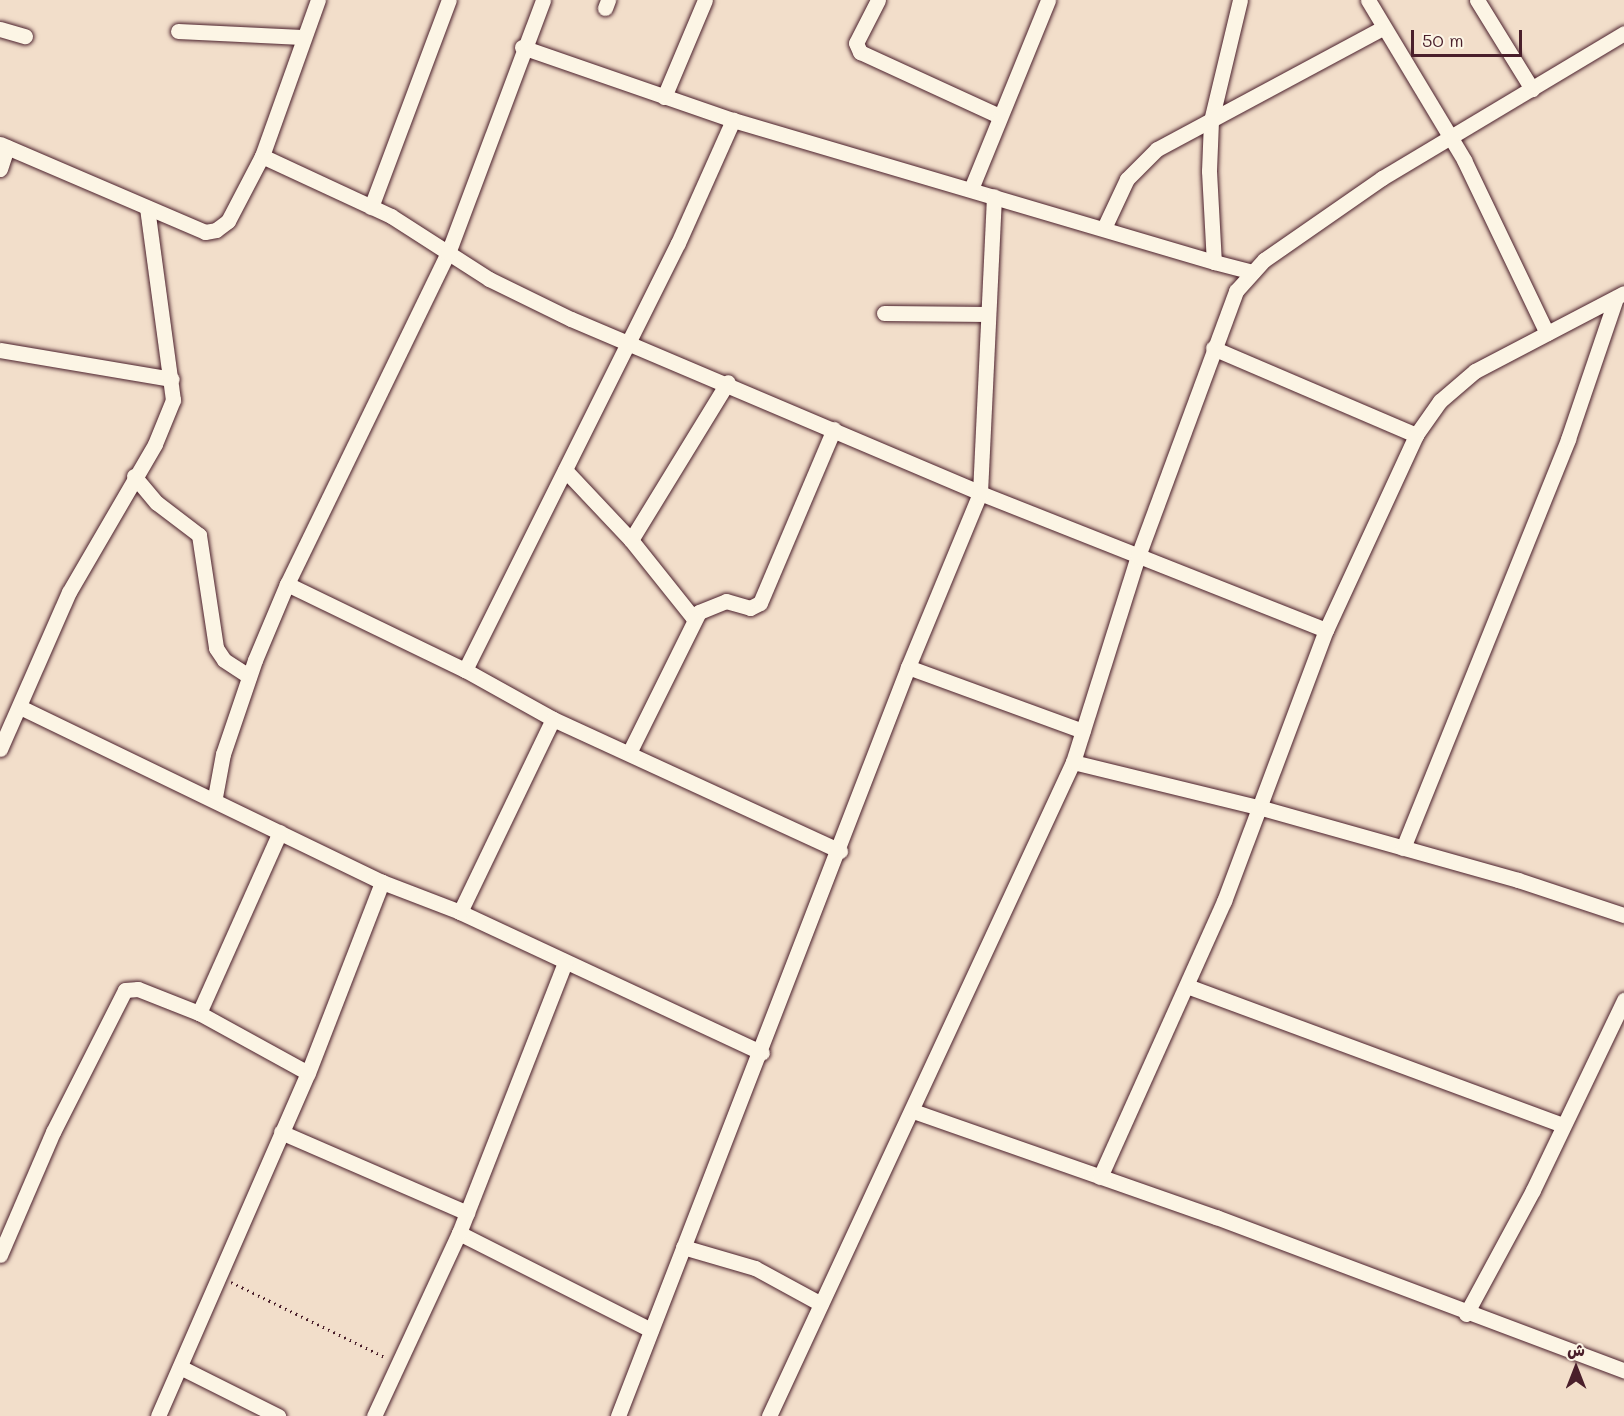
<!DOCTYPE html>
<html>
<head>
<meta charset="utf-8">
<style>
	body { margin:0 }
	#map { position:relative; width:1624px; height:1416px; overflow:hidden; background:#f2deca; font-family:Mali,"Playpen Sans Arabic",sans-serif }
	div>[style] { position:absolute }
	.path>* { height:3px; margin-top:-1.5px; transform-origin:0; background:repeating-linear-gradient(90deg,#4a1f2b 0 1.5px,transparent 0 6px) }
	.roads { filter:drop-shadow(0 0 2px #4a1f2b) drop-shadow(0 0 2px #4a1f2b) }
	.street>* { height:15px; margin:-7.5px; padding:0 7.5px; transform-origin:7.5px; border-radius:7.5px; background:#fcf5e5 }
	span { translate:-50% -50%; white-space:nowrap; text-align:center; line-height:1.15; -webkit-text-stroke:4.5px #fcf5e5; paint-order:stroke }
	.north { position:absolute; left:1546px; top:1338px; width:60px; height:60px; -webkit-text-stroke:4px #fcf5e5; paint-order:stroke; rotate:0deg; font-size:16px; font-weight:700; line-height:24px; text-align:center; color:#4a1f2b }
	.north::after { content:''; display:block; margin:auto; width:21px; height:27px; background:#4a1f2b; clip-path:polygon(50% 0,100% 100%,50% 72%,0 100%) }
	.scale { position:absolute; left:1411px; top:30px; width:111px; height:27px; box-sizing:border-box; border:3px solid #4a1f2b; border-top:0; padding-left:8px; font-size:18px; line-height:21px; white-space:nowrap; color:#4a1f2b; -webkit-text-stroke:4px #fcf5e5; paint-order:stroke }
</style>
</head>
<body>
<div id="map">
	<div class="path">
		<i style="left:231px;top:1282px;width:174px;rotate:26deg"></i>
	</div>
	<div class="roads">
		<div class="street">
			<i style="left:878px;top:0;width:48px;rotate:117.1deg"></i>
			<i style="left:856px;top:43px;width:10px;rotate:66deg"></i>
			<i style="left:860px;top:52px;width:153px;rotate:24.7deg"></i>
			<i style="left:1240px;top:0;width:124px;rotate:103.5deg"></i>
			<i style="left:1211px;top:121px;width:50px;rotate:92.3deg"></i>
			<i style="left:1209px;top:171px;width:91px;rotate:86.9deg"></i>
			<i style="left:1214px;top:262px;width:40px;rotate:14.4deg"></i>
			<i style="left:1368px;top:0;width:187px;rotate:59deg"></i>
			<i style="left:1464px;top:160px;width:192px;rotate:64.4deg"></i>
			<i style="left:1477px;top:0;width:105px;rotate:58.3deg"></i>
			<i style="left:605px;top:8px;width:9px;rotate:-69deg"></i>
			<i style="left:0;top:29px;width:26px;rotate:16deg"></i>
			<i style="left:178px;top:31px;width:124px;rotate:2.8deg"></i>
			<i style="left:522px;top:47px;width:223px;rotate:19.1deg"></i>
			<i style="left:733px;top:120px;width:502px;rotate:16.45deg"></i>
			<i style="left:664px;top:97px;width:105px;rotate:-67.1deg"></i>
			<i style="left:0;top:144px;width:223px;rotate:23.2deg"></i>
			<i style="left:205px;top:232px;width:11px;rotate:-10deg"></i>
			<i style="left:216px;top:230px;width:15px;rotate:-37deg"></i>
			<i style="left:228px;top:221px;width:73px;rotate:-62.4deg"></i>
			<i style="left:262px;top:156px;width:166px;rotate:-70.3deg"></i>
			<i style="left:262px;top:156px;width:142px;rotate:24.9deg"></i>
			<i style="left:391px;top:216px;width:117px;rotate:32.7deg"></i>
			<i style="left:489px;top:279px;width:91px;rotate:26deg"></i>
			<i style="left:571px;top:319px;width:444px;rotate:23deg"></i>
			<i style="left:980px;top:493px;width:372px;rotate:21.6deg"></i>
			<i style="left:0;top:169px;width:23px;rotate:-72deg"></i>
			<i style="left:971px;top:189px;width:204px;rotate:-67.8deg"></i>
			<i style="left:371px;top:207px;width:221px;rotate:-69.4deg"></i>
			<i style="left:1104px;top:228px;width:54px;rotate:-64.9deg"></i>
			<i style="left:1127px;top:179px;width:42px;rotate:-45deg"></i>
			<i style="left:1157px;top:149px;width:256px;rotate:-28.2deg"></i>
			<i style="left:884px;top:313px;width:104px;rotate:0.6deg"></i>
			<i style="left:1213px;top:348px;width:221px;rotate:23.2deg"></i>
			<i style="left:0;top:350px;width:174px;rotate:9.6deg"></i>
			<i style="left:565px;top:470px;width:96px;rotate:46.7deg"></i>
			<i style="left:631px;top:540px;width:101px;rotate:51.4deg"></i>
			<i style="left:134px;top:476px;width:35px;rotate:50deg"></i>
			<i style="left:157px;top:503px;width:53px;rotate:37.3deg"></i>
			<i style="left:199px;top:535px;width:114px;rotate:81.4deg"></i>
			<i style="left:216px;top:648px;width:14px;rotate:56deg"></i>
			<i style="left:224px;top:660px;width:30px;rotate:33deg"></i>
			<i style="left:631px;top:540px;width:185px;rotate:-58.5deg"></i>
			<i style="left:287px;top:584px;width:198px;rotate:25.8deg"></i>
			<i style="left:465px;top:670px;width:101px;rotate:29.1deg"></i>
			<i style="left:553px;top:719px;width:316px;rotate:24.7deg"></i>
			<i style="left:908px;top:667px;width:186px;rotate:20.1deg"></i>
			<i style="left:465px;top:670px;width:477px;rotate:-63.5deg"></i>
			<i style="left:678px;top:243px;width:135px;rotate:-65.9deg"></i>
			<i style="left:20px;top:707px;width:402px;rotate:25.8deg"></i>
			<i style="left:382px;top:882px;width:84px;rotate:21deg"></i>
			<i style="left:460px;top:912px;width:333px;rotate:25deg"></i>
			<i style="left:0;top:749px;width:171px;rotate:-66.3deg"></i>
			<i style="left:69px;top:592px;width:171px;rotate:-59.8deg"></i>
			<i style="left:155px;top:444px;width:48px;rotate:-67.8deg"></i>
			<i style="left:173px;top:400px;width:194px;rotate:-97.7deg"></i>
			<i style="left:630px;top:751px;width:155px;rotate:-63.6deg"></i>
			<i style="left:699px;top:612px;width:29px;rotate:-22deg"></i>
			<i style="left:726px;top:601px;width:25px;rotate:16deg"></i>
			<i style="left:750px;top:608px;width:11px;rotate:-27deg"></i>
			<i style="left:760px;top:603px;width:189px;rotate:-67deg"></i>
			<i style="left:1073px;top:762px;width:195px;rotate:13.7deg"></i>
			<i style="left:1262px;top:808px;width:266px;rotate:15.7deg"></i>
			<i style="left:1518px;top:880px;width:112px;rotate:18.3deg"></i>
			<i style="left:215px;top:797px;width:44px;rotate:-79.5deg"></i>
			<i style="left:223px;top:754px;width:99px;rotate:-71.2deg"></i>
			<i style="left:255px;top:660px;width:82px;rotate:-67.2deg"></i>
			<i style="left:287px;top:584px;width:368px;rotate:-64.1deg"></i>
			<i style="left:448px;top:253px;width:270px;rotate:-69.4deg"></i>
			<i style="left:1403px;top:848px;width:441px;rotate:-68deg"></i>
			<i style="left:1568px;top:439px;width:149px;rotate:-71.2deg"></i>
			<i style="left:460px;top:912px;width:214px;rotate:-64.3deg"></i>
			<i style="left:1187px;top:986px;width:401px;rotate:20.3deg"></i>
			<i style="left:199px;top:1013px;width:198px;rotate:-65.9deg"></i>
			<i style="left:913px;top:1111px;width:321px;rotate:19.3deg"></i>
			<i style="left:1216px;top:1217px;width:436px;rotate:20.6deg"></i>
			<i style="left:281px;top:1132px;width:203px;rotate:23.5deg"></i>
			<i style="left:1100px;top:1177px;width:303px;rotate:-65.8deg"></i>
			<i style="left:1224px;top:901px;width:290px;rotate:-69.4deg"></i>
			<i style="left:1326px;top:630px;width:215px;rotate:-65.2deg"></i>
			<i style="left:1416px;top:435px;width:42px;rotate:-54.8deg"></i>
			<i style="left:1440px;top:401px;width:46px;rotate:-40.6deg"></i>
			<i style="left:1475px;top:371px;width:168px;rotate:-27.6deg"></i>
			<i style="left:459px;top:1233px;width:215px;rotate:26.8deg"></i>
			<i style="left:683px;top:1247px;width:75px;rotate:16.3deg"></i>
			<i style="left:755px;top:1268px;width:75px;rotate:28.6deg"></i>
			<i style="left:0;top:1255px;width:134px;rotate:-66.7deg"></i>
			<i style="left:53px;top:1132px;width:159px;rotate:-63.1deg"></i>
			<i style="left:125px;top:990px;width:13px;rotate:-4deg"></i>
			<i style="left:138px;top:989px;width:66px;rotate:21.5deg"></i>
			<i style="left:199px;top:1013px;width:124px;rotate:28.8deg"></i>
			<i style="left:1466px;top:1314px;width:141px;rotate:-61.6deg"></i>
			<i style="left:1533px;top:1190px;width:211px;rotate:-64.4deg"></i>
			<i style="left:180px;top:1367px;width:110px;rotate:26.6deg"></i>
			<i style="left:158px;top:1416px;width:374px;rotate:-66.4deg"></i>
			<i style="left:308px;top:1073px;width:205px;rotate:-68.8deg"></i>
			<i style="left:374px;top:1416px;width:202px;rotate:-65.1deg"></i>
			<i style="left:459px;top:1233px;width:290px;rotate:-68.6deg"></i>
			<i style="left:618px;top:1416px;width:803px;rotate:-68.83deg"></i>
			<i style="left:908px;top:667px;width:188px;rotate:-67.5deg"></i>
			<i style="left:980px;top:493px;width:297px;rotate:-87.3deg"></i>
			<i style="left:769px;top:1416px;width:721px;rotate:-65.07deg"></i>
			<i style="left:1073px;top:762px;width:216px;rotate:-72.5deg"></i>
			<i style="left:1138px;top:556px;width:283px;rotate:-69.7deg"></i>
			<i style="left:1236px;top:291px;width:42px;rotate:-47.9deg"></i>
			<i style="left:1264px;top:260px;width:144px;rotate:-34.8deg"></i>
			<i style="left:1382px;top:178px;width:282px;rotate:-30.9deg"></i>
		</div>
	</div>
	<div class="north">ش</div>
	<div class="scale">50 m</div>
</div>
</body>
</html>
